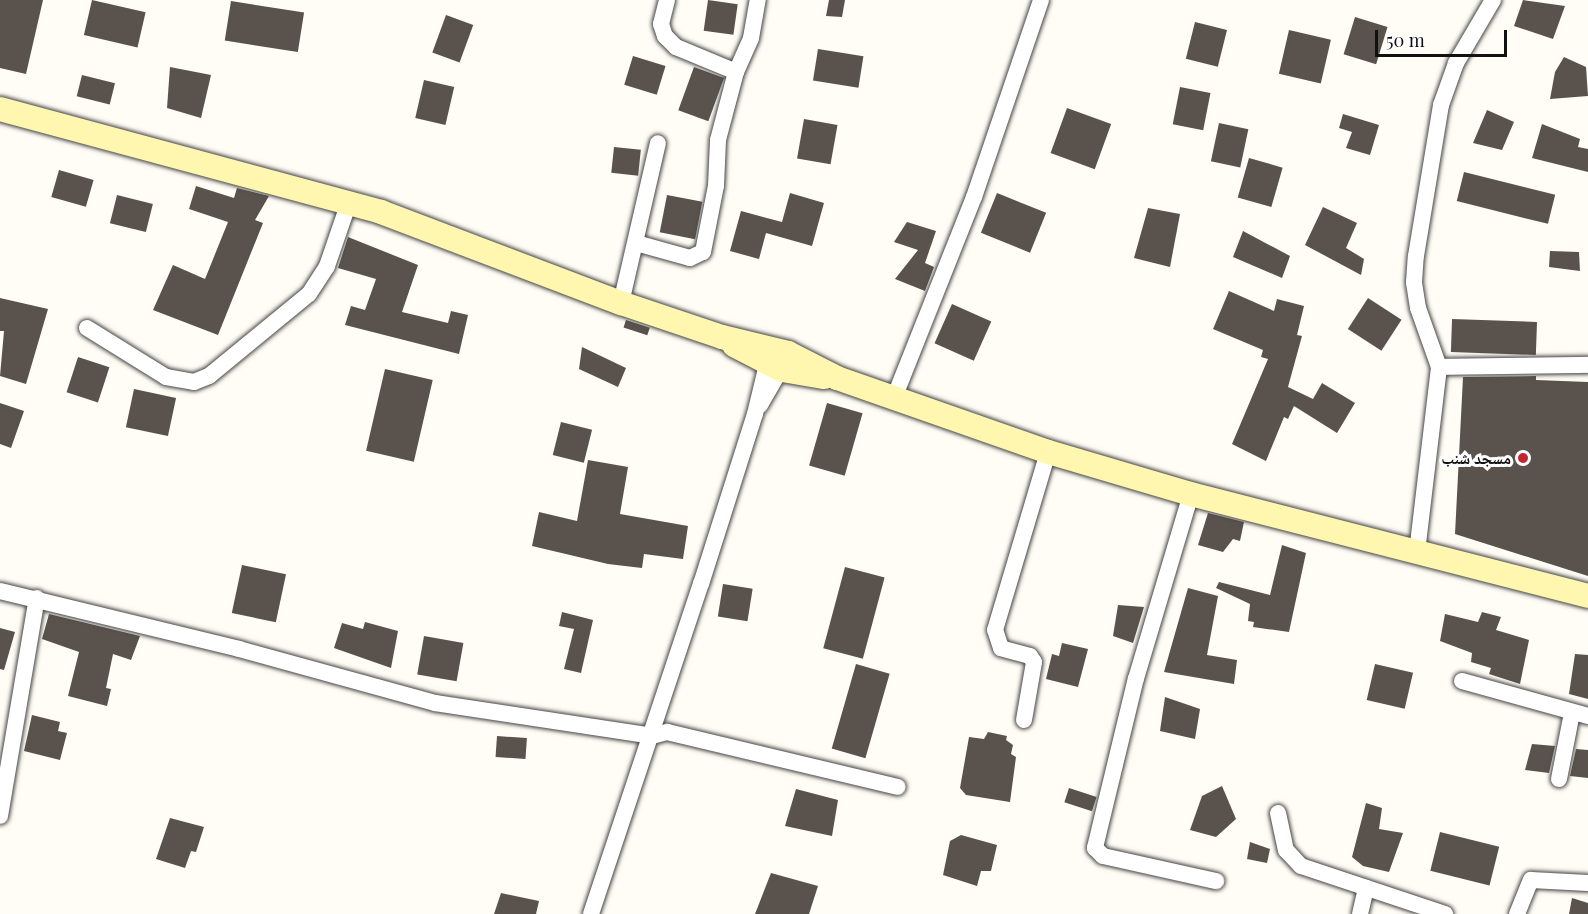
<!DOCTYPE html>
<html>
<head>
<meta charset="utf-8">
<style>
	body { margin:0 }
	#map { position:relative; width:1588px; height:914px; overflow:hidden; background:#fffdf5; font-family:"Playfair Display","Noto Naskh Arabic",serif }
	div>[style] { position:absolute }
	.building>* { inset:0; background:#5a524d; transform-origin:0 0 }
	.roads { filter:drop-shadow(0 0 2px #444) drop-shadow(0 0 2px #444) }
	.street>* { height:16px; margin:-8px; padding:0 8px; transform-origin:8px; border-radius:8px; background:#fff }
	.secondary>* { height:24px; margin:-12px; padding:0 12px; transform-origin:12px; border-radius:12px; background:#fff6b0 }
	.dots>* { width:16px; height:16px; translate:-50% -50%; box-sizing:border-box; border:3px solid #fff; border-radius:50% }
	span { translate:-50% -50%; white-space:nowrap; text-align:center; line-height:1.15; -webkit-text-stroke:6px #fff; paint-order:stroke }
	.poi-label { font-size:16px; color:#111; font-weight:700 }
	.right { translate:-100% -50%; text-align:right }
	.scale { position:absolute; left:1375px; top:30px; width:132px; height:27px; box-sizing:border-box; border:3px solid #111; border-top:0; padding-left:8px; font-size:18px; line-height:21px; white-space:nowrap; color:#111; -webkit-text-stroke:4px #fff; paint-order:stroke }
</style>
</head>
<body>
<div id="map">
	<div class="building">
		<i style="clip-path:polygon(0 0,43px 0,26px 74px,0 68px)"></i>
		<i style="left:92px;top:0;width:55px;height:36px;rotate:13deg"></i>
		<i style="left:708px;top:0;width:30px;height:31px;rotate:8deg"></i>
		<i style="clip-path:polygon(829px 0,845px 0,842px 17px,826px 16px)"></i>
		<i style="clip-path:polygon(1523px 0,1565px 6px,1553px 39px,1514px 26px)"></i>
		<i style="left:231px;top:1px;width:74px;height:40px;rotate:9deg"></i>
		<i style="left:446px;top:15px;width:29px;height:40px;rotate:20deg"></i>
		<i style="left:1355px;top:17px;width:34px;height:39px;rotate:17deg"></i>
		<i style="left:1195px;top:22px;width:33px;height:38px;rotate:14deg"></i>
		<i style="left:1289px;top:30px;width:43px;height:45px;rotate:13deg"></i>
		<i style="left:818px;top:49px;width:46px;height:32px;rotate:9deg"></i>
		<i style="left:633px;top:56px;width:34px;height:30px;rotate:17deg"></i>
		<i style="clip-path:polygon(1564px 57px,1586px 67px,1588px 96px,1550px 99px,1555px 72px)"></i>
		<i style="clip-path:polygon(170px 67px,211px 75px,201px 118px,167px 108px)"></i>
		<i style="left:694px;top:67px;width:32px;height:46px;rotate:20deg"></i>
		<i style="left:82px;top:75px;width:34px;height:22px;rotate:14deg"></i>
		<i style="left:424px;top:80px;width:31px;height:39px;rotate:13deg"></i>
		<i style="left:1180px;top:87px;width:31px;height:38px;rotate:11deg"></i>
		<i style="left:1067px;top:108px;width:47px;height:48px;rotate:20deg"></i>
		<i style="clip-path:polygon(1487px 110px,1514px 122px,1502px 150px,1473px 143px)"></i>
		<i style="clip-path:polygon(1343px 114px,1379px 125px,1370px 155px,1346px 148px,1352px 132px,1339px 128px)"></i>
		<i style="left:804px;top:119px;width:34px;height:40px;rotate:10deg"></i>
		<i style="left:1219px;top:123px;width:30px;height:39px;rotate:12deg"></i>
		<i style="clip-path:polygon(1542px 124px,1580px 139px,1578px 147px,1588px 149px,1588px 172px,1532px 158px)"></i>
		<i style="left:614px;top:147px;width:27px;height:26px;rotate:6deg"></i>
		<i style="left:1249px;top:158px;width:35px;height:41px;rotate:16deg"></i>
		<i style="left:59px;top:170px;width:36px;height:28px;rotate:16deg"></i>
		<i style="left:1464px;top:172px;width:94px;height:30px;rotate:14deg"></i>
		<i style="clip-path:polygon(196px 186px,234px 198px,237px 188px,269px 196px,255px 220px,263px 223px,218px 335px,153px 310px,173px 265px,205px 279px,228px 222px,189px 209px)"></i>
		<i style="clip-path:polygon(790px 193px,824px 203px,812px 246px,766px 233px,759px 259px,730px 251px,741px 211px,782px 222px)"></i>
		<i style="left:997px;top:193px;width:53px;height:43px;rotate:22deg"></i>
		<i style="left:117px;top:195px;width:37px;height:29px;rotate:14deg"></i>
		<i style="left:667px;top:195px;width:36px;height:38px;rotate:11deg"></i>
		<i style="clip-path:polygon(1323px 207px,1357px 223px,1346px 248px,1364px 259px,1361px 275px,1305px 245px)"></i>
		<i style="clip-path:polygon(1148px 208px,1180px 214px,1170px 267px,1134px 258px)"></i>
		<i style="clip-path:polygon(907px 222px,936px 231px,925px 263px,934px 267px,925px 291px,895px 279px,918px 250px,894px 242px)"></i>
		<i style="clip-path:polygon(1243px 231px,1290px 256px,1282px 278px,1233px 257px)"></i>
		<i style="clip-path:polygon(348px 237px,418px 265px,402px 312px,448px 323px,451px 311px,468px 315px,459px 354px,345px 325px,351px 306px,365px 310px,376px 279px,338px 268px)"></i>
		<i style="clip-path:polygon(1550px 251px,1579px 252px,1580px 271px,1549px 267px)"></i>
		<i style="clip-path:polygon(1229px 291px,1274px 311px,1277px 299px,1304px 306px,1297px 335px,1302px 336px,1288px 387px,1313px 399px,1322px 383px,1355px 403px,1337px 433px,1294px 406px,1288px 419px,1284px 417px,1266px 461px,1232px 444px,1268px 359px,1261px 357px,1263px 350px,1213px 329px)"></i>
		<i style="clip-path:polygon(0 298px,48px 309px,26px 384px,0 376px,4px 331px,0 331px)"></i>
		<i style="left:1368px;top:298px;width:40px;height:37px;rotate:33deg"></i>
		<i style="left:952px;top:304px;width:43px;height:43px;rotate:24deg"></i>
		<i style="left:626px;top:320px;width:25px;height:8px;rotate:18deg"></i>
		<i style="left:1537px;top:322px;width:33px;height:85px;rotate:92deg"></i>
		<i style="clip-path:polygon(582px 347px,626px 368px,618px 387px,579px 369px)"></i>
		<i style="left:78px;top:357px;width:33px;height:37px;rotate:18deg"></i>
		<i style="left:385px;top:369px;width:49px;height:84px;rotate:13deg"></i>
		<i style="clip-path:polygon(1536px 376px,1536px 380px,1588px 382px,1588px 576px,1455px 534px,1463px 377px)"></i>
		<i style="left:134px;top:389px;width:43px;height:39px;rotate:12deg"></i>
		<i style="clip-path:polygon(0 403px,24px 411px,11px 448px,0 444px)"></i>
		<i style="left:827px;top:403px;width:37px;height:65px;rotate:16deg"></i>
		<i style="left:561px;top:422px;width:32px;height:34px;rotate:14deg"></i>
		<i style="clip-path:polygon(588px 460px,628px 467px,620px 514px,688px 526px,683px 559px,644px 554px,642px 568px,608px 564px,532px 546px,539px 512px,577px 521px)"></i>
		<i style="clip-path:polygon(1208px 513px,1244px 522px,1240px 541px,1233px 539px,1223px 552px,1198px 545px)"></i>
		<i style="clip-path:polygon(1282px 545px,1306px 553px,1289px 632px,1253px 627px,1254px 622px,1248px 621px,1250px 604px,1216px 588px,1219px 582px,1270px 595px)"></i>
		<i style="left:242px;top:565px;width:45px;height:49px;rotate:12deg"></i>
		<i style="left:845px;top:567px;width:41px;height:84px;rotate:15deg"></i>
		<i style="left:723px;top:584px;width:30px;height:33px;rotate:9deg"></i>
		<i style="clip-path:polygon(1188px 588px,1218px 596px,1207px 655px,1237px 660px,1234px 684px,1164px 672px)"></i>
		<i style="clip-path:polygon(1118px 605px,1144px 607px,1133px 643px,1113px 636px)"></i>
		<i style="clip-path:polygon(562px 612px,593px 620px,581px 673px,564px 669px,574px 629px,559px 626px)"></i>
		<i style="clip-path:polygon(1482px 612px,1501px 617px,1496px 630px,1529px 640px,1520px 684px,1489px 674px,1491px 668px,1471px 662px,1472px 653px,1440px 641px,1445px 614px,1478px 622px)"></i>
		<i style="clip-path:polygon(49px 614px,140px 636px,131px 660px,113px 654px,106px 688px,111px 689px,107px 706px,68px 696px,79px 652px,42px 639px)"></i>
		<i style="clip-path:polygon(365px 622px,398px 631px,391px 668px,334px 648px,342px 623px,363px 629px)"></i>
		<i style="clip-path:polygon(0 628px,15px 632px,4px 670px,0 669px)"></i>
		<i style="left:424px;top:636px;width:40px;height:39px;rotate:10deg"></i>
		<i style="clip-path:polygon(1062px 643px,1088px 649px,1078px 687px,1046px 679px,1052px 654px,1059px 656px)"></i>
		<i style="clip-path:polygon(1575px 654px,1588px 655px,1588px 699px,1569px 694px)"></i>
		<i style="left:856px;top:664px;width:35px;height:88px;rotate:16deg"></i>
		<i style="left:1375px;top:664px;width:39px;height:37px;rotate:13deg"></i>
		<i style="clip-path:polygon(1165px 697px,1200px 709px,1195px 739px,1160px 731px)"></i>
		<i style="clip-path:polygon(32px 715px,60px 722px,58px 731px,67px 733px,60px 760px,24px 751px)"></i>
		<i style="clip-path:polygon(988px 732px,1007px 736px,1006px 740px,1013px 745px,1011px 754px,1016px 757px,1010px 802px,966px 795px,960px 788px,969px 737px,984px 739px)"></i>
		<i style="left:497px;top:736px;width:30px;height:21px;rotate:4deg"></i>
		<i style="clip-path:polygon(1532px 744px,1555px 746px,1549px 773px,1525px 770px)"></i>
		<i style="clip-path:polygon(1576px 749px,1588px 750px,1588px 778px,1570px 776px)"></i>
		<i style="clip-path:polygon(1222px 786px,1236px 819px,1216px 837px,1190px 830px,1202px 796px)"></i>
		<i style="left:1069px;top:788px;width:29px;height:15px;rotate:18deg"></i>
		<i style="clip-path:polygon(796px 789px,838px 800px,832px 836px,785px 826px)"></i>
		<i style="clip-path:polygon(1366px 803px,1382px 808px,1379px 829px,1403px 833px,1389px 872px,1363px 866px,1352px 857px)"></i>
		<i style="clip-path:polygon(170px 818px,204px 827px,196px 852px,191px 851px,185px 868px,156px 859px)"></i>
		<i style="left:1440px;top:832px;width:61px;height:40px;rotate:14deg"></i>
		<i style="clip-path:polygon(961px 835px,997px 845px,991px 871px,981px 871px,977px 886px,943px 875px,950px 841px)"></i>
		<i style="clip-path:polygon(1250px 842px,1270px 849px,1267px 863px,1247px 859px)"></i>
		<i style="clip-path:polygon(771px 873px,818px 886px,809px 914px,755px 914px)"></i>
		<i style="clip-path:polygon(501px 893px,539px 901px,536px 914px,494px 914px)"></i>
		<i style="clip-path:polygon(1572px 898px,1588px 903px,1588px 914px,1569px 914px)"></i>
	</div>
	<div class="roads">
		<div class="street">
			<i style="left:667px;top:0;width:25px;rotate:104deg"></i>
			<i style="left:661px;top:24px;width:13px;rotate:72deg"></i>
			<i style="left:665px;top:36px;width:16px;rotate:45deg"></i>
			<i style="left:676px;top:47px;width:65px;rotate:22.6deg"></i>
			<i style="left:636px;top:243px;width:56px;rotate:15.5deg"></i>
			<i style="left:690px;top:258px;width:14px;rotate:-25deg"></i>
			<i style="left:703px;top:252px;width:67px;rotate:-78.9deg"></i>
			<i style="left:716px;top:186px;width:46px;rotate:-87.5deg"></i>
			<i style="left:718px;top:140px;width:70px;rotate:-75.2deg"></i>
			<i style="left:736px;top:72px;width:37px;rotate:-66deg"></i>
			<i style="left:751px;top:38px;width:39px;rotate:-80deg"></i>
			<i style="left:621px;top:303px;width:164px;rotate:-77deg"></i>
			<i style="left:87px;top:328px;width:93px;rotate:31.8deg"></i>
			<i style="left:166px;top:377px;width:28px;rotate:10deg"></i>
			<i style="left:194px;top:382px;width:16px;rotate:-22deg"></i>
			<i style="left:209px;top:376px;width:129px;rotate:-39.4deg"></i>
			<i style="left:309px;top:294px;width:33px;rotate:-57deg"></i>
			<i style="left:327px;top:266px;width:68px;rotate:-71deg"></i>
			<i style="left:1439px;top:367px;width:149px;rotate:-0.8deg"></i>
			<i style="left:894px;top:398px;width:216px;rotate:-68.3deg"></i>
			<i style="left:974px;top:197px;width:208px;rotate:-71.2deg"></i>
			<i style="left:760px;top:405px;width:52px;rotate:-60deg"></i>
			<i style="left:1191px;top:494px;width:192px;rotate:106.6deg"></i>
			<i style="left:1136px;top:678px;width:175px;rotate:103.6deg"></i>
			<i style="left:1095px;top:848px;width:11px;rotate:45deg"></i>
			<i style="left:1103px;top:856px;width:116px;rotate:12.5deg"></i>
			<i style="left:1417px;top:552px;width:186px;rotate:-83.2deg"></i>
			<i style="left:1439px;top:367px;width:63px;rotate:-109.6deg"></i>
			<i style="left:1418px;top:308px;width:26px;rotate:-99deg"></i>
			<i style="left:1414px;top:282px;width:26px;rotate:-86deg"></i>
			<i style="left:1416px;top:256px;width:153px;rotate:-80.6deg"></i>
			<i style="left:1441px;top:105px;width:45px;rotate:-70.3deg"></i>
			<i style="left:1456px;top:63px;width:73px;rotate:-59.6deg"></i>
			<i style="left:0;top:591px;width:246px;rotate:13.6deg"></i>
			<i style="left:239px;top:649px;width:203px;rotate:15.4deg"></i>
			<i style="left:435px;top:703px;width:219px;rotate:8.6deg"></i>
			<i style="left:652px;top:736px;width:16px;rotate:-15deg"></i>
			<i style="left:667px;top:732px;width:237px;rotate:13.4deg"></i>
			<i style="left:1462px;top:681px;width:131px;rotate:15.5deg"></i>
			<i style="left:1024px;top:720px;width:59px;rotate:-80.2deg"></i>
			<i style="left:1034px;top:662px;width:7px;rotate:-124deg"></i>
			<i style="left:1030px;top:656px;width:30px;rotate:-165deg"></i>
			<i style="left:1001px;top:648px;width:19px;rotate:-108deg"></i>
			<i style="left:995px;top:630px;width:186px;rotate:-73.4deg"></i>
			<i style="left:1559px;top:779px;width:67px;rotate:-78.9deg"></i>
			<i style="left:1278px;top:813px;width:38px;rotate:78deg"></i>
			<i style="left:1286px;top:850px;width:22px;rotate:47deg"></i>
			<i style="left:1301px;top:866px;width:152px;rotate:18.4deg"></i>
			<i style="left:0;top:816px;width:221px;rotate:-80.4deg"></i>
			<i style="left:591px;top:914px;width:348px;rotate:-71.6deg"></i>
			<i style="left:701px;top:584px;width:178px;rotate:-72.4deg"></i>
			<i style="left:755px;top:414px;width:64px;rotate:-76.4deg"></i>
			<i style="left:1360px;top:914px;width:27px;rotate:-77deg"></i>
			<i style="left:1517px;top:914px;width:37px;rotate:-68deg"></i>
			<i style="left:1531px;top:880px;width:57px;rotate:3deg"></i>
		</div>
		<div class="secondary">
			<i style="left:0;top:109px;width:395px;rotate:15.1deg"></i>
			<i style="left:381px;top:212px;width:257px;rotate:20.8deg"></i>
			<i style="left:621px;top:303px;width:107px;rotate:18.6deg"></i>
			<i style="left:722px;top:337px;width:68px;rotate:13.6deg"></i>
			<i style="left:788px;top:353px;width:55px;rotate:27deg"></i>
			<i style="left:837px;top:378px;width:224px;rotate:19.3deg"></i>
			<i style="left:1048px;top:452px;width:149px;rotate:16.4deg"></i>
			<i style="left:1191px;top:494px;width:410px;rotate:14.4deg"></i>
			<i style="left:734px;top:345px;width:54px;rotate:27.5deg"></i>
			<i style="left:782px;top:370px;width:43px;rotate:9.5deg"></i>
		</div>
	</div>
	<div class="dots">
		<i style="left:1523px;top:458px;background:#c4262e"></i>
	</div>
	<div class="poi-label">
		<span class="right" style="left:1511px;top:458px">مسجد شنب</span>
	</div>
	<div class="scale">50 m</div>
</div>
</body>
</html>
